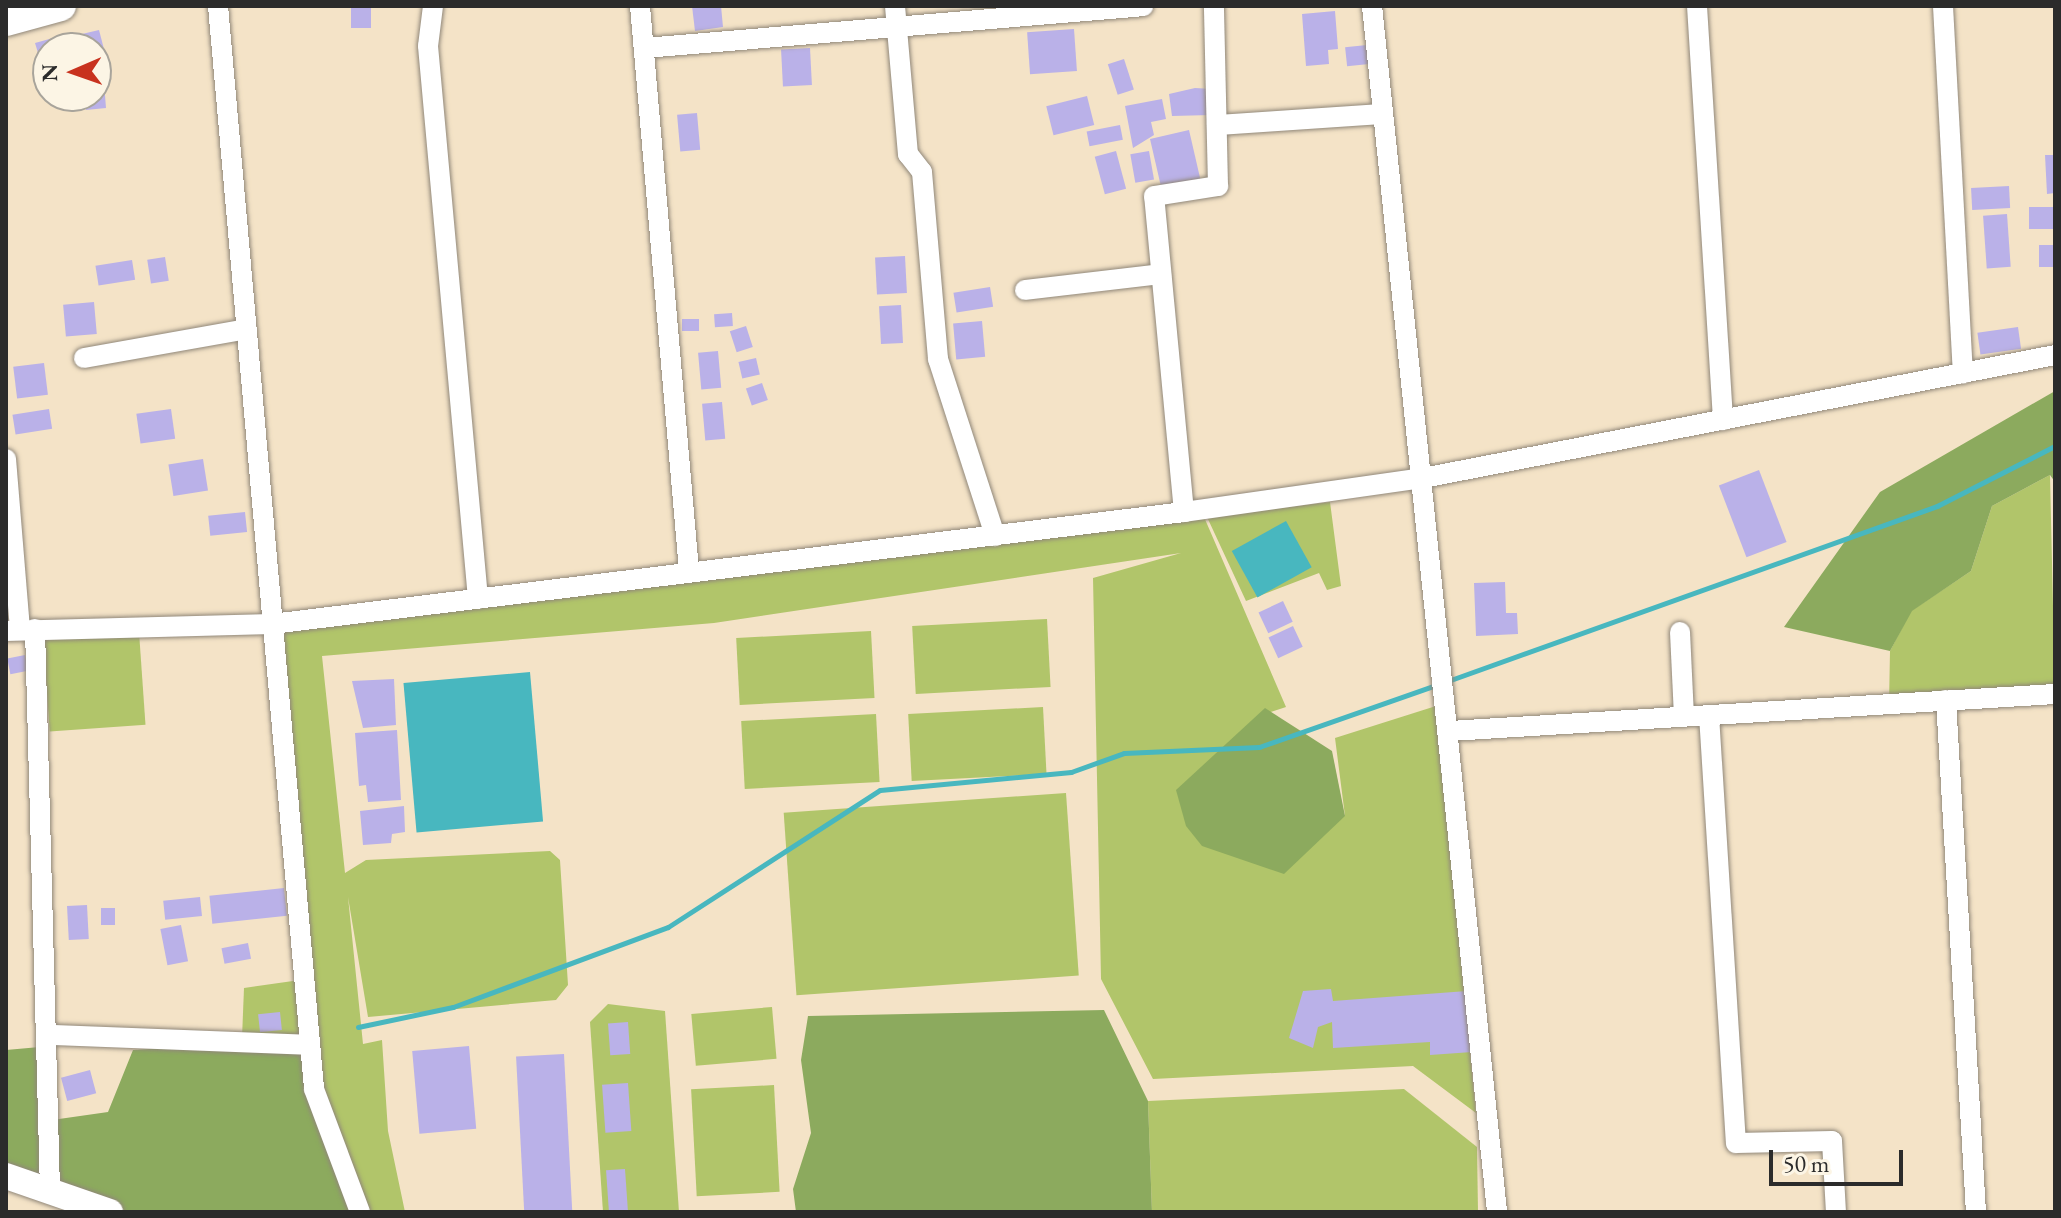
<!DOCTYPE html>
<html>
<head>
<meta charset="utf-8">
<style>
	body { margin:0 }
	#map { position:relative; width:2061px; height:1218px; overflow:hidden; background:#f4e3c7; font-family:"EB Garamond",serif }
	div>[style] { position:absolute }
	.green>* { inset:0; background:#b1c56a; transform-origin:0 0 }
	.forest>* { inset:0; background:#8caa5e }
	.water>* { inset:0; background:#48b7bf; transform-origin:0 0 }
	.stream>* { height:5px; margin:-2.5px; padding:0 2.5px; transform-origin:2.5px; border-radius:2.5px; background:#48b7bf }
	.building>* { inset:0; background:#bab1e8; transform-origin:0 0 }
	.roads { filter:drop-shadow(0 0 2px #908779) drop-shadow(0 0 2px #908779) }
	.minor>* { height:20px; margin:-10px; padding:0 10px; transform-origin:10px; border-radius:10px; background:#fff }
	.tertiary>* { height:26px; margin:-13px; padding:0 13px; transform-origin:13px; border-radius:13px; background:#fff }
	.secondary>* { height:30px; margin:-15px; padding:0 15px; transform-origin:15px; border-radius:15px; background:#fff }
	span { translate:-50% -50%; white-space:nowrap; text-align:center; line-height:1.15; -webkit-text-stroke:8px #fcf5e5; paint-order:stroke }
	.frame { position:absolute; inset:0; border:8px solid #2b2b2b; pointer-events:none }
	.north { position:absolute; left:32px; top:32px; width:80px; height:80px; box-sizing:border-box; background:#fcf5e5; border:2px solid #a8a49b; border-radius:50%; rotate:268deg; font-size:22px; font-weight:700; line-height:32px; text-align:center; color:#2b2b2b }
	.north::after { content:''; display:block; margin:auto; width:28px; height:36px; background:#c8321e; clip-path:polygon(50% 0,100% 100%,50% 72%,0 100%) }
	.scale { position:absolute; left:1769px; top:1150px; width:134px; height:36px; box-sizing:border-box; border:4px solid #2b2b2b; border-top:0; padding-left:10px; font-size:24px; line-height:28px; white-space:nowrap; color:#2b2b2b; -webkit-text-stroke:6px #fcf5e5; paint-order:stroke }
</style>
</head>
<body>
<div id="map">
	<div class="green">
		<i style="clip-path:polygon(2050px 475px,2055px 694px,1889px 704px,1890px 651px,1911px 611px,1971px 571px,1992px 506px)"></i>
		<i style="clip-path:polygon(1330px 502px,1341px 586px,1327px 590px,1319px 573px,1246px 601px,1207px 517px)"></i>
		<i style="clip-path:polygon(1201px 510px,1286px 707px,1256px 717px,1345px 816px,1335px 738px,1436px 706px,1476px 1113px,1413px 1066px,1153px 1079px,1101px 979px,1093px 578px,1181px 553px,714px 623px,322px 656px,345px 873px,366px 860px,550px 851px,560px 860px,568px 985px,556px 1000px,368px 1017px,348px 897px,363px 1044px,382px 1040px,388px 1131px,405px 1212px,356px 1212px,314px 1083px,272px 631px)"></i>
		<i style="left:1047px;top:619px;width:68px;height:135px;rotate:87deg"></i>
		<i style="left:871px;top:631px;width:67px;height:135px;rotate:87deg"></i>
		<i style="left:139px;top:632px;width:93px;height:96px;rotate:86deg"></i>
		<i style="left:1043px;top:707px;width:67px;height:135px;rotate:87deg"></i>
		<i style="left:876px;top:714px;width:68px;height:135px;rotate:87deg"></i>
		<i style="left:1066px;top:793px;width:183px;height:283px;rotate:86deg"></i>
		<i style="clip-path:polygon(300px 980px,306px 1045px,242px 1038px,244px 988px)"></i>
		<i style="clip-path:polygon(608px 1004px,665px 1011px,679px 1212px,603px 1212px,590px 1022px)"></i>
		<i style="left:772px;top:1007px;width:52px;height:81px;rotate:85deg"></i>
		<i style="left:774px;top:1085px;width:107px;height:83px;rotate:87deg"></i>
		<i style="clip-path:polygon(1404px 1089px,1477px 1147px,1478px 1212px,1152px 1212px,1148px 1101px)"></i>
	</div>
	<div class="forest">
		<i style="clip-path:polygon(2055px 391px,2055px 482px,2050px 475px,1992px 506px,1971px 571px,1912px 611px,1890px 651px,1784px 627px,1880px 492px)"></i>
		<i style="clip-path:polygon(1265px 708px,1332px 751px,1345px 816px,1284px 874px,1202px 846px,1186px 826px,1176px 790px)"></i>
		<i style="clip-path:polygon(1104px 1010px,1148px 1101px,1152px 1212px,796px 1212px,793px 1189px,811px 1133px,801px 1060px,808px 1016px)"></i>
		<i style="clip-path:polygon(247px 1043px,299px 1045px,355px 1212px,108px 1212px,6px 1176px,6px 1050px,51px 1046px,52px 1120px,108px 1112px,133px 1050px)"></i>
	</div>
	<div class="water">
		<i style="left:1286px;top:521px;width:53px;height:62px;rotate:61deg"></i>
		<i style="left:530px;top:672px;width:150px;height:127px;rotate:85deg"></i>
	</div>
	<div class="stream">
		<i style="left:1445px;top:682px;width:523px;rotate:-19.68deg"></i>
		<i style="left:1937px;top:506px;width:132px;rotate:-27deg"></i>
		<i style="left:358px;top:1027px;width:97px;rotate:-11.9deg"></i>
		<i style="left:453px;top:1007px;width:229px;rotate:-20.4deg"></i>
		<i style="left:668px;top:927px;width:252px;rotate:-32.9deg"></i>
		<i style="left:880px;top:790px;width:192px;rotate:-5.4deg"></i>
		<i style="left:1071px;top:772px;width:56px;rotate:-19.7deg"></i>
		<i style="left:1124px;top:753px;width:135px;rotate:-2.5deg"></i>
		<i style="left:1259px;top:747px;width:188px;rotate:-19.3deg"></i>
	</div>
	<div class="building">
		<i style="left:351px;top:6px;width:20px;height:22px"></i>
		<i style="clip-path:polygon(692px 6px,721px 6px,723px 27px,695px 31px)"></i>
		<i style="clip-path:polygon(1335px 11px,1338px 49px,1328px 50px,1329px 64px,1306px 66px,1302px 14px)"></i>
		<i style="left:1074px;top:29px;width:42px;height:47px;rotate:86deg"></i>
		<i style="clip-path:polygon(99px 30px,105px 53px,96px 56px,82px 34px)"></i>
		<i style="clip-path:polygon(53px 38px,55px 48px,48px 48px,42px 66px,35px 43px)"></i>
		<i style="left:1367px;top:45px;width:19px;height:22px;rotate:84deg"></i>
		<i style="left:810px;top:48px;width:37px;height:29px;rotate:87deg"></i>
		<i style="left:1124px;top:59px;width:32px;height:17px;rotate:72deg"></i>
		<i style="clip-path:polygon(103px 70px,106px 108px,86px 110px,85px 96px,96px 96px,96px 71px)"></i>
		<i style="clip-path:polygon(1195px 88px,1213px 89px,1211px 115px,1172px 116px,1169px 94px)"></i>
		<i style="left:1087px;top:96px;width:30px;height:42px;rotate:76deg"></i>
		<i style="clip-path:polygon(1162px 99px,1166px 119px,1151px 122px,1154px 135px,1133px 148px,1125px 106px)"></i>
		<i style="left:697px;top:113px;width:37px;height:20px;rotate:85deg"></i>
		<i style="left:1120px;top:125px;width:15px;height:34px;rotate:79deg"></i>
		<i style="left:1189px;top:130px;width:53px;height:40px;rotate:77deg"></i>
		<i style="left:1116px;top:151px;width:39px;height:22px;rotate:75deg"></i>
		<i style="left:1149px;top:151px;width:29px;height:19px;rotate:80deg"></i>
		<i style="clip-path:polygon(2045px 155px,2055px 155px,2055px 193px,2047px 194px)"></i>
		<i style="left:2009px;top:186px;width:22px;height:38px;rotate:87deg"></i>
		<i style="left:2055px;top:207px;width:22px;height:26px;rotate:90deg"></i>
		<i style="left:2007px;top:214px;width:53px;height:24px;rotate:86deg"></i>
		<i style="left:2055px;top:245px;width:22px;height:16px;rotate:90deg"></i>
		<i style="left:905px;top:256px;width:37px;height:30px;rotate:87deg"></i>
		<i style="left:165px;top:257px;width:24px;height:18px;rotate:81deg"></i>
		<i style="left:132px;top:260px;width:20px;height:37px;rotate:81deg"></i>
		<i style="left:990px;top:287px;width:20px;height:37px;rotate:81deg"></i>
		<i style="left:94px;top:302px;width:32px;height:31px;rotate:85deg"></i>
		<i style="left:901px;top:305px;width:38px;height:22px;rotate:87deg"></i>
		<i style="left:732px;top:313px;width:13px;height:18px;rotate:86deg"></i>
		<i style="left:699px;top:319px;width:12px;height:17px;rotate:90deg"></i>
		<i style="left:982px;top:321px;width:36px;height:29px;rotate:85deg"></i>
		<i style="left:746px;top:326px;width:22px;height:17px;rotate:72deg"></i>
		<i style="left:2018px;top:327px;width:22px;height:41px;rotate:82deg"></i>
		<i style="left:718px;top:351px;width:37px;height:20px;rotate:85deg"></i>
		<i style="left:756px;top:358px;width:17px;height:18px;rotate:77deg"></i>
		<i style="left:44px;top:363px;width:32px;height:31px;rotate:83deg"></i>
		<i style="left:762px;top:383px;width:18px;height:17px;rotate:71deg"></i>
		<i style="left:722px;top:402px;width:37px;height:20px;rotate:85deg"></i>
		<i style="left:49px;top:409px;width:20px;height:37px;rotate:81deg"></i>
		<i style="left:171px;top:409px;width:30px;height:35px;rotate:82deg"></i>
		<i style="left:203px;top:459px;width:32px;height:35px;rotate:81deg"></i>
		<i style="left:1759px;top:470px;width:77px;height:43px;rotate:69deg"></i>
		<i style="left:245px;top:512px;width:20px;height:37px;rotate:84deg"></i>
		<i style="clip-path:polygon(1505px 582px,1506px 613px,1517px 613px,1518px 634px,1476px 636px,1474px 583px)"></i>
		<i style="left:1283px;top:601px;width:23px;height:27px;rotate:65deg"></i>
		<i style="left:1293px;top:626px;width:23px;height:27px;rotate:65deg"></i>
		<i style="left:25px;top:655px;width:16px;height:18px;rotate:79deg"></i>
		<i style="clip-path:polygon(394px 679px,396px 725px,363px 728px,352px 681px)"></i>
		<i style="clip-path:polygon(397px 730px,401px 800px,368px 802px,366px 785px,359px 786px,355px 733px)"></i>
		<i style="clip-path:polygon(404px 806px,405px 832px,392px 834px,391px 843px,363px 845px,360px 811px)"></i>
		<i style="left:284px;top:888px;width:28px;height:75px;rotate:84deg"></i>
		<i style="left:200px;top:897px;width:19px;height:37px;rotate:84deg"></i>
		<i style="left:87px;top:905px;width:34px;height:20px;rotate:87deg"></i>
		<i style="left:101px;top:908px;width:14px;height:17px"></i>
		<i style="left:181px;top:925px;width:37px;height:21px;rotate:79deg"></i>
		<i style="left:248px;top:943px;width:16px;height:27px;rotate:79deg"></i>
		<i style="clip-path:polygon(1331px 989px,1333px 1001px,1467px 991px,1472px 1052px,1430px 1055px,1430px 1042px,1333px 1048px,1332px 1022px,1318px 1027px,1313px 1048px,1289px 1038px,1303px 991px)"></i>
		<i style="left:280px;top:1012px;width:18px;height:22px;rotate:84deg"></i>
		<i style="left:628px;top:1022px;width:32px;height:20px;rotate:86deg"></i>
		<i style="left:469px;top:1046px;width:83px;height:57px;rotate:85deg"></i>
		<i style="left:564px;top:1054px;width:158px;height:48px;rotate:87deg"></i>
		<i style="left:90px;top:1070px;width:24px;height:30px;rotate:75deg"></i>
		<i style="left:628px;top:1083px;width:48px;height:26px;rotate:86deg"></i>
		<i style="left:625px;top:1169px;width:43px;height:19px;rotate:86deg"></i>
	</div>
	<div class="roads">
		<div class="minor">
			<i style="left:218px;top:6px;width:1087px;rotate:84.93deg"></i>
			<i style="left:314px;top:1089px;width:131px;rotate:69.5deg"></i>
			<i style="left:433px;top:6px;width:40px;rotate:97.1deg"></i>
			<i style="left:428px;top:46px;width:555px;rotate:84.83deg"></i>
			<i style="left:640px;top:6px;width:567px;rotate:85.04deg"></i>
			<i style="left:895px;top:6px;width:149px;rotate:85deg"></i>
			<i style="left:908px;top:154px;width:23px;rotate:52deg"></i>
			<i style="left:922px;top:172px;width:188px;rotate:85.1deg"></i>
			<i style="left:938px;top:359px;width:186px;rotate:72.1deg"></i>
			<i style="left:1372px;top:6px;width:1212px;rotate:84.08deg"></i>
			<i style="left:1697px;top:6px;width:415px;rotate:86.4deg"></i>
			<i style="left:1943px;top:6px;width:368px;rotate:86.9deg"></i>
			<i style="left:645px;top:48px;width:500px;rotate:-4.8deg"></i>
			<i style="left:1217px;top:125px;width:166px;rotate:-3.8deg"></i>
			<i style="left:1025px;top:290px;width:137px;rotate:-6.7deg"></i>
			<i style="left:84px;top:358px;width:165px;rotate:-10.1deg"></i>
			<i style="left:6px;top:459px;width:171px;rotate:85.3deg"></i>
			<i style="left:1184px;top:512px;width:317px;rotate:-95.4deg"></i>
			<i style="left:1154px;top:196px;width:65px;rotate:-8.9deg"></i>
			<i style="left:1218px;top:186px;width:180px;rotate:-91.3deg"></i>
			<i style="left:35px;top:629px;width:562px;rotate:88.47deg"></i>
			<i style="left:6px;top:631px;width:266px;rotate:-1.5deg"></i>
			<i style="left:272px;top:624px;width:919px;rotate:-7deg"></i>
			<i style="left:1184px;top:512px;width:241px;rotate:-8.1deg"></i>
			<i style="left:1423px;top:478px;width:644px;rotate:-11.01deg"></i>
			<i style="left:1680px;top:632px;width:84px;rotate:87.3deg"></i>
			<i style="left:1946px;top:700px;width:513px;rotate:86.65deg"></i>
			<i style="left:1709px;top:715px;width:429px;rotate:86.4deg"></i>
			<i style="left:1736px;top:1143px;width:96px;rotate:-1.2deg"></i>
			<i style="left:1832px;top:1141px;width:71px;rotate:86.8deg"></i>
			<i style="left:1450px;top:731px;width:606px;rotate:-3.5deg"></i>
			<i style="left:51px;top:1035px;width:259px;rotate:2.2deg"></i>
		</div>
		<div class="tertiary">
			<i style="left:6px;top:1176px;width:110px;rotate:19.1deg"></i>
		</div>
		<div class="secondary">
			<i style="left:6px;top:21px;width:57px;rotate:-15.3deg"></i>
		</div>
	</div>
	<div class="frame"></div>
	<div class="north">N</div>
	<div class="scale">50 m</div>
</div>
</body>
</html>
